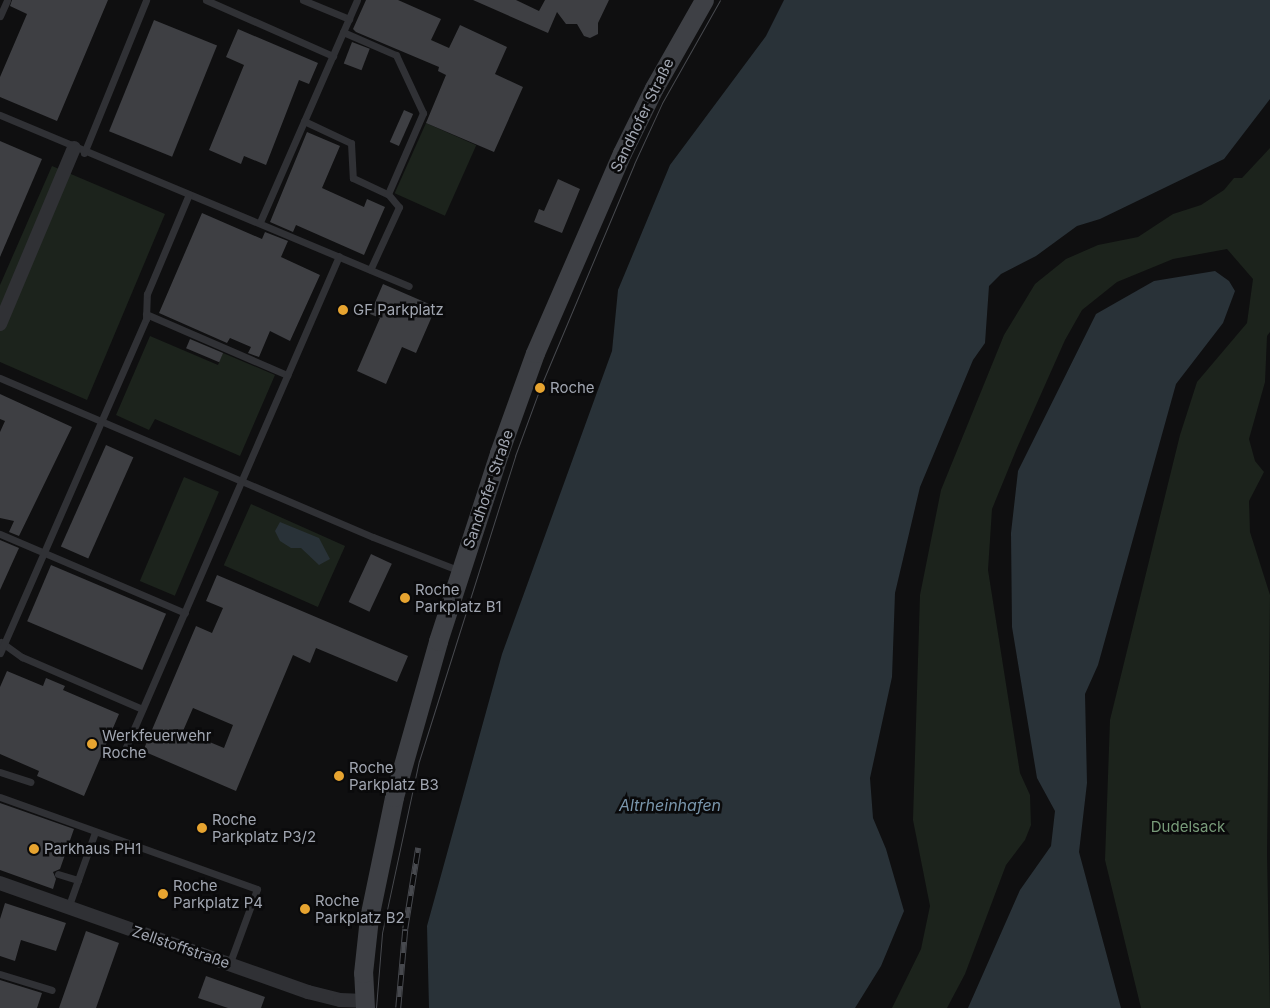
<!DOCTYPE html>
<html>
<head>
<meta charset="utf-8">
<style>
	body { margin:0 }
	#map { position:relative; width:1270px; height:1008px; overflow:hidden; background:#0f0f10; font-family:Inter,sans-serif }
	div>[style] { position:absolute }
	.green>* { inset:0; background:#1c231c; transform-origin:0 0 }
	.water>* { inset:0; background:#293238 }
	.building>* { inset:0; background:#3e3f43; transform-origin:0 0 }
	.lane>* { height:7px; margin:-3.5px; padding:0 3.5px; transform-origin:3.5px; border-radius:3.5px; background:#303135 }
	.street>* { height:14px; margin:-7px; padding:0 7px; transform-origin:7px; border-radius:7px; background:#303135 }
	.secondary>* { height:19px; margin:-9.5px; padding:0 9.5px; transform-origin:9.5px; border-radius:9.5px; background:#3e4045 }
	.tram>* { height:1px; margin:-0.5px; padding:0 0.5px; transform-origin:0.5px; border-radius:0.5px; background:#47494e }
	.rail>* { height:5.5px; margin-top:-2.75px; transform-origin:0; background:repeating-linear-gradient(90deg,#0a0a0b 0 11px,#47494e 0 22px); box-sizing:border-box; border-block:1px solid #47494e }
	.dots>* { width:14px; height:14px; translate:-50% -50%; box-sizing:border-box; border:2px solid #0a0a0b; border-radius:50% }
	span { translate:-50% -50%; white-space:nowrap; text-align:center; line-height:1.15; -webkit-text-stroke:5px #0a0a0b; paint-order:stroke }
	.street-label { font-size:15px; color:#a1a6b1 }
	.poi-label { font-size:15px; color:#a1a6b1 }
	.left { translate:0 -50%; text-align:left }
	.park-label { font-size:15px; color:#789b79 }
	.water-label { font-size:16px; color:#7995ab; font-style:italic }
</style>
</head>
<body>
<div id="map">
	<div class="green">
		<i style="left:426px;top:123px;width:55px;height:77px;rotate:24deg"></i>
		<i style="clip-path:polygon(1270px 148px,1270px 332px,1267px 336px,1265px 382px,1249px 439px,1255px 461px,1264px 472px,1249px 501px,1250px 532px,1270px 595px,1267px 854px,1270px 1008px,1141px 1008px,1105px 860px,1110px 720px,1180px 435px,1197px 382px,1247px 323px,1253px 279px,1227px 249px,1173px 259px,1117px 282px,1082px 310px,1065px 340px,1017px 448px,992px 509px,988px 570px,1020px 773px,1030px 795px,1031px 825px,1025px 840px,1006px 865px,965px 974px,947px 1008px,892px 1008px,921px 949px,930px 906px,913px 820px,920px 595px,941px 490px,1004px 335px,1035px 284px,1066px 259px,1098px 245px,1138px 237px,1173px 214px,1201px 205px,1224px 190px,1234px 178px,1242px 178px)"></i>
		<i style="clip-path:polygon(52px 166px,165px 214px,87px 400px,0 362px,0 285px)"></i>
		<i style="clip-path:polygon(150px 336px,218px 365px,223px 353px,275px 375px,240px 456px,155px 419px,149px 430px,116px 415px)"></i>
		<i style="left:184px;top:477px;width:38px;height:113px;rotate:23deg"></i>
		<i style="left:251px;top:504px;width:103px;height:67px;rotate:24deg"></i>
	</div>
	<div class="water">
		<i style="clip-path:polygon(784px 0,1270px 0,1270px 99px,1224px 159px,1100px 219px,1077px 226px,1036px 256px,1001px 274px,989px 286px,985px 343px,973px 360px,920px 487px,895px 593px,892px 677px,870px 778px,873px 818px,886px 849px,904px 911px,881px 966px,855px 1008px,429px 1008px,427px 926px,502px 654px,612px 351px,618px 290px,670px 165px,766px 36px)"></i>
		<i style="clip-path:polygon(1215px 271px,1229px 281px,1235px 291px,1223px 323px,1176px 384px,1098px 665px,1085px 694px,1087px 783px,1079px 852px,1121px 1008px,968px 1008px,1020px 890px,1051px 846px,1055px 811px,1037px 778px,1012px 627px,1011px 533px,1018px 471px,1096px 314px,1154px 281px)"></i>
		<i style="clip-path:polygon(280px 522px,319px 538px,330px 559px,319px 565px,301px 548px,291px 548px,280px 541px,275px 531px)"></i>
	</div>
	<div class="building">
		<i style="clip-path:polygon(12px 0,108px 0,57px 121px,0 97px,0 77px,27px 14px,10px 6px)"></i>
		<i style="clip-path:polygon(366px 0,398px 0,441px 19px,431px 40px,449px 48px,460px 25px,507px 47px,495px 74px,523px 87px,494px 152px,426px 123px,446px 75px,438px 71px,439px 67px,356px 32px,353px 29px)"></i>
		<i style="clip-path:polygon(473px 0,516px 0,539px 11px,545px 0,609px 0,598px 23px,598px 34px,590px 38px,584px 36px,577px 24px,566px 24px,557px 12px,548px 33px)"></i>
		<i style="left:154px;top:20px;width:68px;height:120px;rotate:22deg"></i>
		<i style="clip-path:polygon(238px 29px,318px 63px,309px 84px,299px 80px,266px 165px,244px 156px,241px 164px,209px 150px,244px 65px,226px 57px)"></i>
		<i style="left:352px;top:42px;width:19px;height:23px;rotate:21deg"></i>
		<i style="left:404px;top:110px;width:10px;height:35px;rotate:24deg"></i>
		<i style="clip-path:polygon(307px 132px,340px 146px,322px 188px,364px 207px,367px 199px,385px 207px,364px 255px,296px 225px,293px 232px,270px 222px)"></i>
		<i style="clip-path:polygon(0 141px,42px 159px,0 257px)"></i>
		<i style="clip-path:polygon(558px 179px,580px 189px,562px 233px,534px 222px,539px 209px,544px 211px)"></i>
		<i style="clip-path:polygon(202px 213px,262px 239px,265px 232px,288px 241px,281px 257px,320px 275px,290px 341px,270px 331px,259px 357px,248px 353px,251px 347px,230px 338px,227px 343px,159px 313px)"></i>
		<i style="clip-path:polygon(383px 284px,436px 307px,416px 353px,402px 347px,386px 384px,357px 371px,380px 318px,370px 314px)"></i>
		<i style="left:190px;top:339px;width:36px;height:10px;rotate:23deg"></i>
		<i style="clip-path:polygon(0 394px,72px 427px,19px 536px,9px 532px,14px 521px,0 518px,0 432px,5px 421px,0 419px)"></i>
		<i style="left:106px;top:445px;width:30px;height:111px;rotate:24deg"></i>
		<i style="clip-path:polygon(0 540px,19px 548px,0 590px)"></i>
		<i style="left:371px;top:554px;width:23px;height:53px;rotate:25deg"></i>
		<i style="left:51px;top:565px;width:125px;height:61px;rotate:23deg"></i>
		<i style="clip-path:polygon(evenodd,217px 575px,408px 656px,397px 682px,316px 648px,310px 663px,293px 655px,236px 791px,143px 751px,196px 626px,212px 633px,223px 608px,206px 601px,217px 575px,193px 708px,233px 725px,224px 748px,183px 731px,193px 708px)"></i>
		<i style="clip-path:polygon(7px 671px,43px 686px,46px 678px,65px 686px,63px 690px,119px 714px,84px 796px,37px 776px,39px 771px,0 754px,0 687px)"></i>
		<i style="clip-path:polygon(0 803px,74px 829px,60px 869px,53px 872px,56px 879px,53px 889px,0 870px)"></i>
		<i style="clip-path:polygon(5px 903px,66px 923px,56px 951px,21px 940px,15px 961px,0 956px,0 919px)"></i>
		<i style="clip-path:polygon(86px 931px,119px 943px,96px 1008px,59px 1008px)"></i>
		<i style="clip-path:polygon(206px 976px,265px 997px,261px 1008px,228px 1008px,198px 998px)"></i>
		<i style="clip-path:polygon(0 980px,42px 993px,37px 1008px,0 1008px)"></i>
	</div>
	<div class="lane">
		<i style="left:206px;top:0;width:139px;rotate:23.8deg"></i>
		<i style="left:303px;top:0;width:50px;rotate:22.4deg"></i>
		<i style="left:0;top:16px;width:17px;rotate:-66deg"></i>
		<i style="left:343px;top:32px;width:58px;rotate:23.5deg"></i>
		<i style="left:396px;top:55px;width:64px;rotate:65deg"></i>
		<i style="left:423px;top:113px;width:88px;rotate:113.4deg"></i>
		<i style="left:0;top:115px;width:443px;rotate:22.7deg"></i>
		<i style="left:304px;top:121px;width:52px;rotate:25.1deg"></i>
		<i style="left:351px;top:143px;width:35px;rotate:87deg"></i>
		<i style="left:353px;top:178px;width:38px;rotate:25deg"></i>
		<i style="left:388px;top:194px;width:17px;rotate:50deg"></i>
		<i style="left:399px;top:207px;width:69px;rotate:114.7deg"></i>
		<i style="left:84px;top:153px;width:165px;rotate:-67.9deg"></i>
		<i style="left:260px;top:222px;width:242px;rotate:-66.4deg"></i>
		<i style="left:146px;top:314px;width:154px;rotate:23.4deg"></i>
		<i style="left:0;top:378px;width:405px;rotate:23.1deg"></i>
		<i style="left:373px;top:537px;width:93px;rotate:21.3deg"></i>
		<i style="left:0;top:534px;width:201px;rotate:23.1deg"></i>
		<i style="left:1px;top:642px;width:26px;rotate:36deg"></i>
		<i style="left:22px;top:657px;width:131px;rotate:23.4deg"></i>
		<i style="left:0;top:653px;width:365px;rotate:-66.4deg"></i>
		<i style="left:146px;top:319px;width:25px;rotate:-88deg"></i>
		<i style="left:147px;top:294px;width:108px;rotate:-67.2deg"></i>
		<i style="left:126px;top:747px;width:535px;rotate:-66.55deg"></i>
		<i style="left:0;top:772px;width:32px;rotate:18deg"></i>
		<i style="left:0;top:797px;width:273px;rotate:19.7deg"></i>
		<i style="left:257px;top:889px;width:81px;rotate:110.2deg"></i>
		<i style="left:58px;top:874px;width:21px;rotate:17deg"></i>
		<i style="left:68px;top:908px;width:81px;rotate:-70.4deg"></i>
		<i style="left:0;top:974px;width:54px;rotate:17.1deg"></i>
	</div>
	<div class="street">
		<i style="left:0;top:324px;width:191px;rotate:-67.2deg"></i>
		<i style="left:0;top:883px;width:327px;rotate:19.5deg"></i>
		<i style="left:308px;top:992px;width:33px;rotate:14deg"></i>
		<i style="left:340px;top:1000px;width:25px;rotate:2deg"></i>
	</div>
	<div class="secondary">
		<i style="left:365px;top:1008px;width:35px;rotate:-93deg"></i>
		<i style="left:363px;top:973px;width:55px;rotate:-83.8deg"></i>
		<i style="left:369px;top:918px;width:124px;rotate:-78.3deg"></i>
		<i style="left:394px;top:797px;width:162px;rotate:-74.2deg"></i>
		<i style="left:438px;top:641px;width:198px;rotate:-72deg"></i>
		<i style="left:499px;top:453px;width:106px;rotate:-70.2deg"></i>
		<i style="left:535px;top:353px;width:218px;rotate:-66.5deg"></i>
		<i style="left:622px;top:153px;width:72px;rotate:-63.8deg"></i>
		<i style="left:654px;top:88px;width:101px;rotate:-60.4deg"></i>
	</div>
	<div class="tram">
		<i style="left:376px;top:1008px;width:75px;rotate:-85.4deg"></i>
		<i style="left:382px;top:933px;width:176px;rotate:-77.9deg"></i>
		<i style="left:419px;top:761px;width:320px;rotate:-72.5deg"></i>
		<i style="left:515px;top:456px;width:72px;rotate:-69.8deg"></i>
		<i style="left:540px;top:388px;width:243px;rotate:-67.2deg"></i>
		<i style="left:634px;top:164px;width:67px;rotate:-65.3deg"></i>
		<i style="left:662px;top:103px;width:118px;rotate:-60.6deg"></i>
	</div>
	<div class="rail">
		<i style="left:398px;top:1008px;width:79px;rotate:-84.9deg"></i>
		<i style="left:405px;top:929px;width:82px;rotate:-80.9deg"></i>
	</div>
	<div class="dots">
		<i style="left:343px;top:310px;background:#e7a430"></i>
		<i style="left:540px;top:388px;background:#e7a430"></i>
		<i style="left:405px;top:598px;background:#e7a430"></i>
		<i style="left:92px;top:744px;background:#e7a430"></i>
		<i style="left:339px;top:776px;background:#e7a430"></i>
		<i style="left:202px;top:828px;background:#e7a430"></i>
		<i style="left:34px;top:849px;background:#e7a430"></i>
		<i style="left:163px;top:894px;background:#e7a430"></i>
		<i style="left:305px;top:909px;background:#e7a430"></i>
	</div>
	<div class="street-label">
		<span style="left:642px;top:115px;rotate:-64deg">Sandhofer Straße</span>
		<span style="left:488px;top:489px;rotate:-71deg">Sandhofer Straße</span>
		<span style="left:181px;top:947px;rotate:19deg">Zellstoffstraße</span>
	</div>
	<div class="poi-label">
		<span class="left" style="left:353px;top:310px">GF Parkplatz</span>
		<span class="left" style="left:550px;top:388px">Roche</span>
		<span class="left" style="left:415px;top:598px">Roche<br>Parkplatz B1</span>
		<span class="left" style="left:102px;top:744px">Werkfeuerwehr<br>Roche</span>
		<span class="left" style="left:349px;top:776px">Roche<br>Parkplatz B3</span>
		<span class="left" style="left:212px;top:828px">Roche<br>Parkplatz P3/2</span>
		<span class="left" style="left:44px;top:849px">Parkhaus PH1</span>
		<span class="left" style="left:173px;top:894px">Roche<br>Parkplatz P4</span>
		<span class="left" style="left:315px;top:909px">Roche<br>Parkplatz B2</span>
	</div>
	<div class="park-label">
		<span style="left:1188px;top:827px">Dudelsack</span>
	</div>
	<div class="water-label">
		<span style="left:670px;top:805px">Altrheinhafen</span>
	</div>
</div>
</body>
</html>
